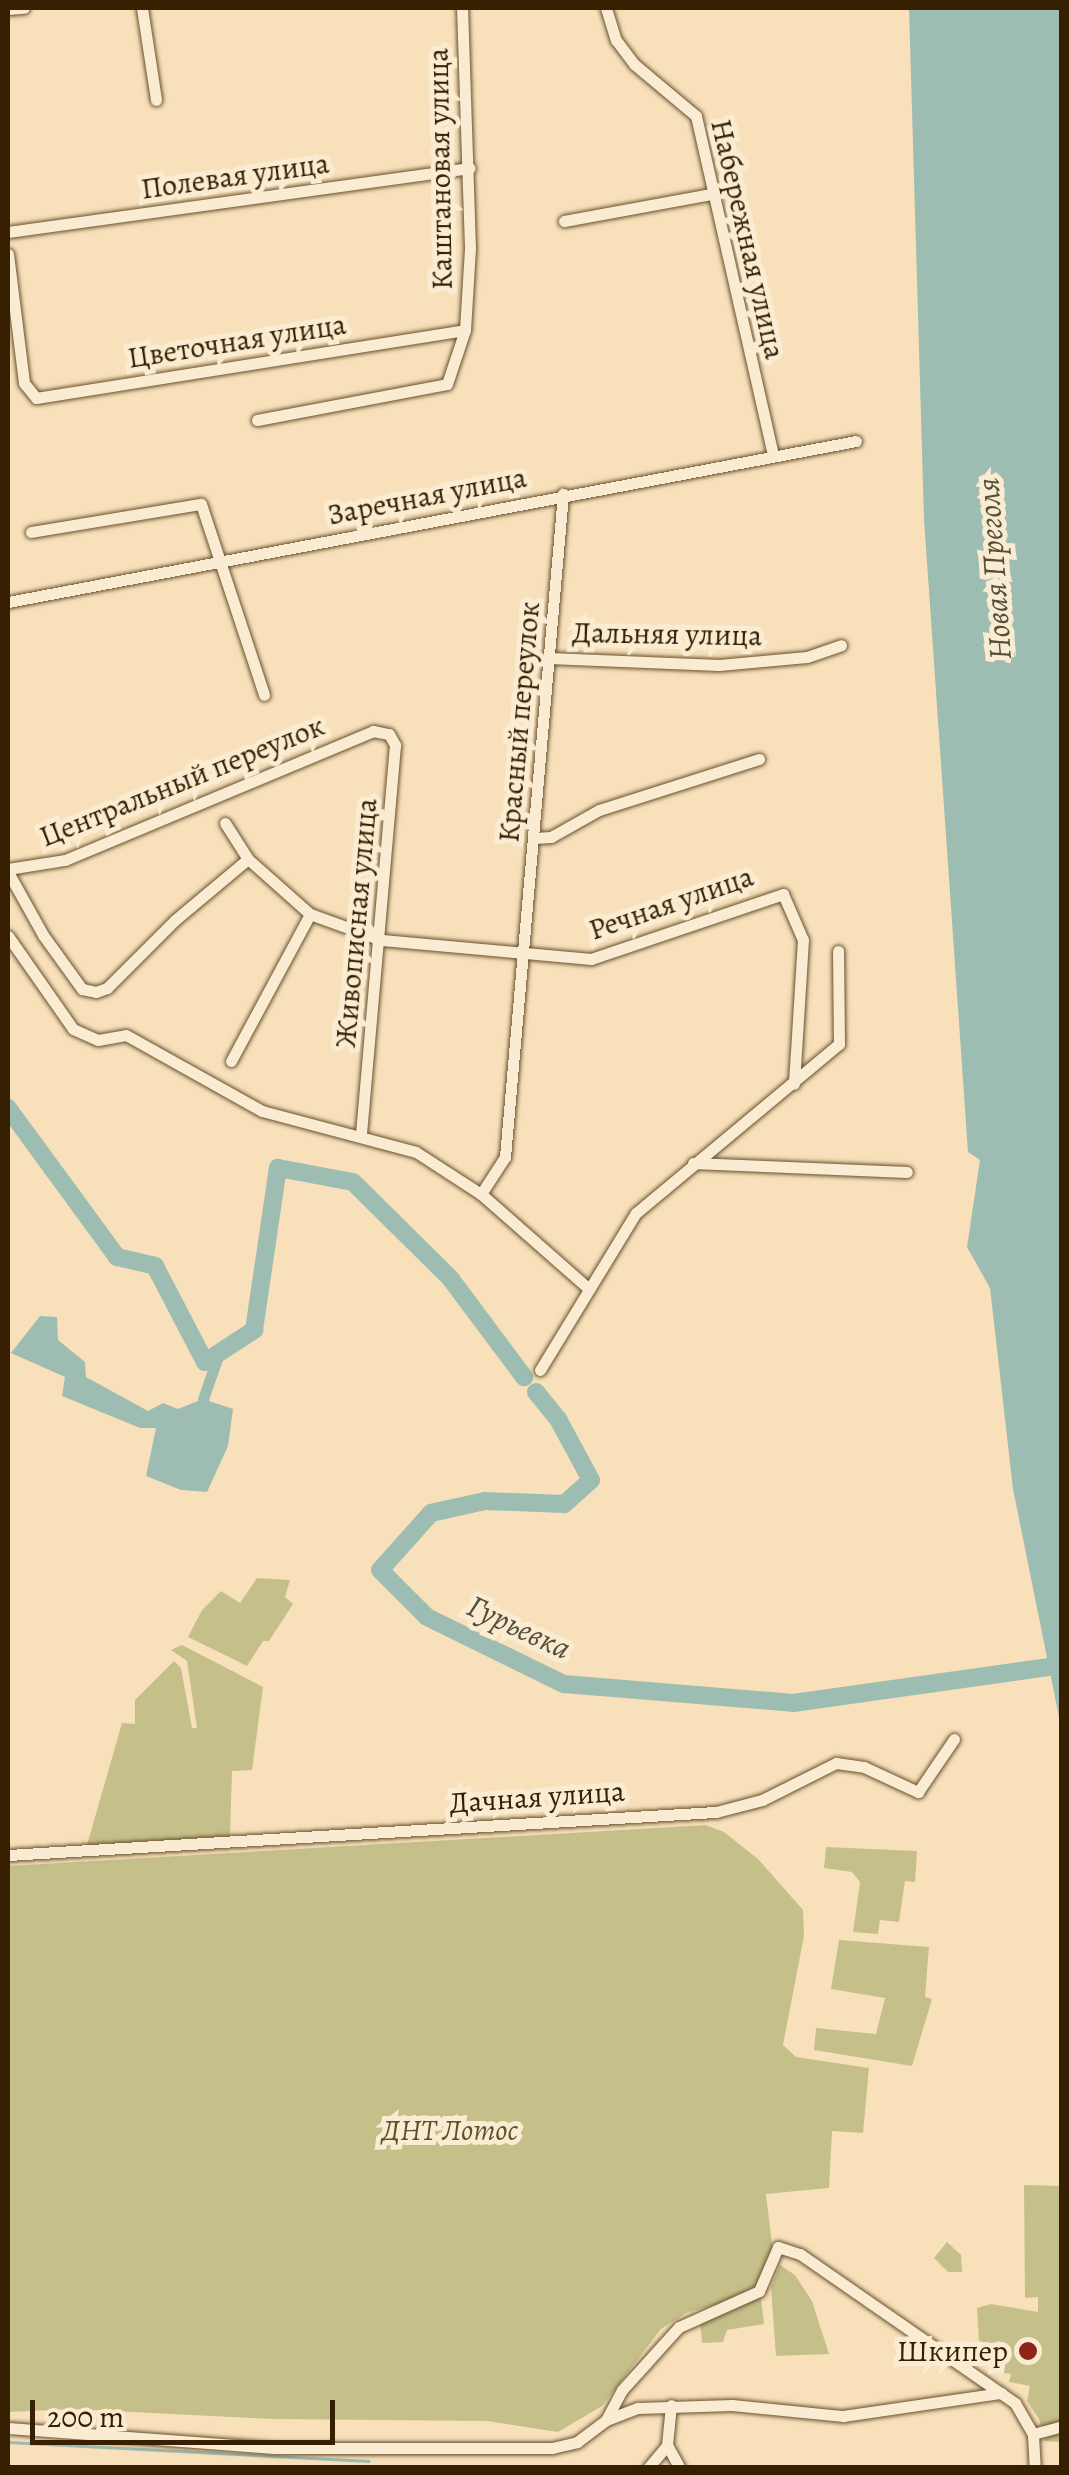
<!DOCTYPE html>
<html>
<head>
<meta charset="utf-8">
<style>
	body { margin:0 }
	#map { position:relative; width:1069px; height:2475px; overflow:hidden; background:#f8e1ba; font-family:Alegreya,serif }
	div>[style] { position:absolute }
	.green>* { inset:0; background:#c5c08a }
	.water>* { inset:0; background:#9dbdb2 }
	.stream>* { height:2.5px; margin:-1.25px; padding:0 1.25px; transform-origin:1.25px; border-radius:1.25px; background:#9dbdb2 }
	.canal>* { height:11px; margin:-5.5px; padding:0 5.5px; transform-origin:5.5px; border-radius:5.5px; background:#9dbdb2 }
	.river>* { height:18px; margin:-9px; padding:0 9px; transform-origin:9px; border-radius:9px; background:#9dbdb2 }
	.roads { filter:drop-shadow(0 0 2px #675030) drop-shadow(0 0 2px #675030) }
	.minor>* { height:11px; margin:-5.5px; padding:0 5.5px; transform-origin:5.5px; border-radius:5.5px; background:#faecd2 }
	.dots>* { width:28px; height:28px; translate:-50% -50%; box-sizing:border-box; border:5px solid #faecd2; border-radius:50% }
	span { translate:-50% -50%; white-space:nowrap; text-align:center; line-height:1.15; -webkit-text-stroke:10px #faecd2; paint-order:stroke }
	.street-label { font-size:30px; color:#372002 }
	.park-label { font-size:30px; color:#62502b; font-style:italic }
	.poi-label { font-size:30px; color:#372002 }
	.right { translate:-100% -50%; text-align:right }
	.water-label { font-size:32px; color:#564f37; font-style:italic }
	.frame { position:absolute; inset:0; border:10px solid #372002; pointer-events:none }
	.scale { position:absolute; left:30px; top:2400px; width:305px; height:45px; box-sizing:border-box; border:5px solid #372002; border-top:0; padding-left:12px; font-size:30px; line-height:35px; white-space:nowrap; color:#372002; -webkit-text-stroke:8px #faecd2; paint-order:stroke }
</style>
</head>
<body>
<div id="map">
	<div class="green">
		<i style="clip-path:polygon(257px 1578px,290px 1580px,285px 1597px,293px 1604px,269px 1641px,263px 1641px,247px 1666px,188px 1637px,202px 1610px,221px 1591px,240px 1603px)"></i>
		<i style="clip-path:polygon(182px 1645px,263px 1687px,252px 1770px,232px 1771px,230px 1836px,87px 1845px,122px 1723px,135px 1724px,135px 1700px,174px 1661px,181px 1668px,192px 1728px,197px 1728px,187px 1661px,171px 1650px)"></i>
		<i style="clip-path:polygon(706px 1825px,724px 1832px,758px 1859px,803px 1910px,804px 1936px,783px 2045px,796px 2057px,869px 2068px,863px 2133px,832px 2131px,829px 2188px,766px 2194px,772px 2244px,764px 2282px,735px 2299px,686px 2313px,661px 2329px,602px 2406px,558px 2432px,487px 2421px,273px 2419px,73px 2409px,8px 2412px,8px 1866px)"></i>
		<i style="clip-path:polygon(826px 1847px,917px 1851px,915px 1882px,905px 1881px,899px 1922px,880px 1920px,878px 1934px,853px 1932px,860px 1882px,852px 1872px,824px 1868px)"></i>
		<i style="clip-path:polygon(839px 1940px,929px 1947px,925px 1997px,932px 1999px,912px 2066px,814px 2050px,816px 2028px,876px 2034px,885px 1998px,831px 1989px)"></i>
		<i style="clip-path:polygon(1024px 2185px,1061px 2186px,1061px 2442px,1045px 2441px,1039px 2419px,1027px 2401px,1030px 2386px,1009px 2382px,1011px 2374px,998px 2372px,997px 2361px,980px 2357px,977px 2308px,991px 2304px,1038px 2312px,1038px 2297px,1025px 2298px)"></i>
		<i style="clip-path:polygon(947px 2242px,961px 2255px,962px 2272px,948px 2272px,934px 2258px)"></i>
		<i style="clip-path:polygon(780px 2265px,795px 2275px,812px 2301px,829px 2354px,776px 2356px,771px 2287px)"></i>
		<i style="clip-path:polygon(761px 2298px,764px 2324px,727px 2330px,723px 2342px,702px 2343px,700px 2321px)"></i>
	</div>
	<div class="water">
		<i style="clip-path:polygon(909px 8px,1061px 8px,1061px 1727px,1013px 1489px,990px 1288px,967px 1247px,980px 1160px,968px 1152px,924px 519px)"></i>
		<i style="clip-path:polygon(40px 1316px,57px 1317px,58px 1340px,85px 1362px,86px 1377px,148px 1411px,163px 1403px,178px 1409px,203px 1399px,233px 1409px,228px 1446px,207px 1492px,181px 1490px,146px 1476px,156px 1428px,140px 1428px,62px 1396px,65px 1377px,11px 1353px)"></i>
	</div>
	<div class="stream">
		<i style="left:8px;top:2442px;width:361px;rotate:3deg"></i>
	</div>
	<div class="canal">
		<i style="left:203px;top:1399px;width:49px;rotate:-70.8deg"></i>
	</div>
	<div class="river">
		<i style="left:8px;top:1108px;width:185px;rotate:53.8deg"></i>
		<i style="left:117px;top:1257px;width:39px;rotate:13deg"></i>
		<i style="left:155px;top:1266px;width:108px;rotate:62.5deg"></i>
		<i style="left:205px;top:1362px;width:59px;rotate:-33.1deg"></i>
		<i style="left:254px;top:1330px;width:164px;rotate:-81.6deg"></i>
		<i style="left:278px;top:1168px;width:76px;rotate:10.6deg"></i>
		<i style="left:353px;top:1182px;width:136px;rotate:44.7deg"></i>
		<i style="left:450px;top:1278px;width:124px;rotate:53.2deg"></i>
		<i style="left:536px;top:1392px;width:35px;rotate:51deg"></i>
		<i style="left:558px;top:1419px;width:69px;rotate:61.6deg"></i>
		<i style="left:591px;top:1480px;width:36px;rotate:138deg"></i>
		<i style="left:564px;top:1504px;width:79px;rotate:-177.8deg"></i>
		<i style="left:485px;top:1501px;width:55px;rotate:167.5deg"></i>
		<i style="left:431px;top:1513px;width:76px;rotate:131.8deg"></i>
		<i style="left:380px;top:1570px;width:66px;rotate:45deg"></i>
		<i style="left:427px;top:1617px;width:153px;rotate:26.1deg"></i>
		<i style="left:564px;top:1684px;width:230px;rotate:4.7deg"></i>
		<i style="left:793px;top:1703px;width:272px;rotate:-8deg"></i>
	</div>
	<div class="roads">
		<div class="minor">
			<i style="left:142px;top:8px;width:93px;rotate:81.3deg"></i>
			<i style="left:606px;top:8px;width:34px;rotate:73deg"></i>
			<i style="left:616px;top:40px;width:30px;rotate:53deg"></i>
			<i style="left:634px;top:64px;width:81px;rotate:40deg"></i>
			<i style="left:696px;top:116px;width:349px;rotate:77.2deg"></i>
			<i style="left:8px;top:9px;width:16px;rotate:-4deg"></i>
			<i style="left:564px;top:221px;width:155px;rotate:-10.4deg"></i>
			<i style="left:8px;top:232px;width:466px;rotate:-7.9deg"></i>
			<i style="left:8px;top:254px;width:130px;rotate:82.9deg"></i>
			<i style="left:24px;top:383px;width:19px;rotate:51deg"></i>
			<i style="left:36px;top:398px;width:434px;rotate:-9deg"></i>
			<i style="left:257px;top:420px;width:193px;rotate:-10.7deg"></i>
			<i style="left:447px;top:384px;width:57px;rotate:-71.6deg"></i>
			<i style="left:465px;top:330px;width:82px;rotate:-86.5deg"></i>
			<i style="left:470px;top:248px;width:240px;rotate:-91.9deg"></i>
			<i style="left:31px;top:532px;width:172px;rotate:-9.4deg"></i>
			<i style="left:201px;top:504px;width:201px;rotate:71.7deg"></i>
			<i style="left:8px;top:602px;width:863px;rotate:-10.75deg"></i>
			<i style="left:549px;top:658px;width:170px;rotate:2.4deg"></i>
			<i style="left:719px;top:665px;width:88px;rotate:-5.2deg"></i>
			<i style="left:807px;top:657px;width:36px;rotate:-19deg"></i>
			<i style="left:225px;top:823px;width:43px;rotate:57.4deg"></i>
			<i style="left:248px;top:859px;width:83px;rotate:41.6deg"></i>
			<i style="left:310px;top:914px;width:77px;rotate:19.9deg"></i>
			<i style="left:382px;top:940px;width:210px;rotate:5.2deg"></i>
			<i style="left:591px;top:959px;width:203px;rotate:-18.7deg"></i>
			<i style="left:783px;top:894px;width:50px;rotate:66.5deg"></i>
			<i style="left:803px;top:940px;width:144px;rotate:93.6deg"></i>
			<i style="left:534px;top:838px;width:17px;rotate:-3deg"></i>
			<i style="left:551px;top:837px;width:55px;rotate:-29.4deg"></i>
			<i style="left:599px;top:810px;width:168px;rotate:-17.7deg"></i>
			<i style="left:8px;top:869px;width:58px;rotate:-9deg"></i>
			<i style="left:65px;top:860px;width:334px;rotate:-22.7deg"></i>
			<i style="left:373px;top:731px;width:16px;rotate:11deg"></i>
			<i style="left:389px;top:734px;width:13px;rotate:61deg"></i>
			<i style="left:395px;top:745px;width:391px;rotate:95deg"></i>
			<i style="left:8px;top:872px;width:72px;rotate:60.9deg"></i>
			<i style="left:43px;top:935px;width:67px;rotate:54.2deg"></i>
			<i style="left:82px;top:989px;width:14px;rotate:12deg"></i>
			<i style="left:96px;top:992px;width:12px;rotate:-20deg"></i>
			<i style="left:107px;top:988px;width:96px;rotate:-45deg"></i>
			<i style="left:175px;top:920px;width:95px;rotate:-39.9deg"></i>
			<i style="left:8px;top:936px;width:113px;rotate:55deg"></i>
			<i style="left:73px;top:1029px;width:27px;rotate:24deg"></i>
			<i style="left:98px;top:1040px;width:28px;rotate:-10deg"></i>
			<i style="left:126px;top:1035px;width:156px;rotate:29.2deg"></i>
			<i style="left:262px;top:1111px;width:159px;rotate:14.9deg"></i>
			<i style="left:416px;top:1152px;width:77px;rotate:32.9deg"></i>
			<i style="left:481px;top:1194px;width:144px;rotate:41.3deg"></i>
			<i style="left:231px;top:1061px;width:167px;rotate:-61.7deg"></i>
			<i style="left:693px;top:1163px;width:214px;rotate:2.4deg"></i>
			<i style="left:481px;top:1194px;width:44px;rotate:-57deg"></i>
			<i style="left:505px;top:1157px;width:666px;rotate:-85deg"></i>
			<i style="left:540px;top:1370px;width:184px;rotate:-58.6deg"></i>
			<i style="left:636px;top:1213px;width:264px;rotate:-39.8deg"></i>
			<i style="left:839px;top:1044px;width:93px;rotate:-90.6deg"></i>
			<i style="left:8px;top:1855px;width:709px;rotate:-3.48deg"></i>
			<i style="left:716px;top:1812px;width:48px;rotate:-14.6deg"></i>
			<i style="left:762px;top:1800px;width:83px;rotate:-26.6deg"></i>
			<i style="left:836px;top:1763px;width:28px;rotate:8deg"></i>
			<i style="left:864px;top:1767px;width:60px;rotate:24.8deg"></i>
			<i style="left:918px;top:1792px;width:64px;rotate:-55.8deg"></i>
			<i style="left:606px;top:2420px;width:34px;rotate:-62deg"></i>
			<i style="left:622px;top:2390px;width:85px;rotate:-47.9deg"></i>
			<i style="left:679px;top:2327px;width:88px;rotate:-24.2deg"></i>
			<i style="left:759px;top:2291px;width:48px;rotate:-66.6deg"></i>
			<i style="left:778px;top:2247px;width:23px;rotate:18deg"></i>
			<i style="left:800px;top:2254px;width:262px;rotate:34.7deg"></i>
			<i style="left:1015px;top:2403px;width:36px;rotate:60deg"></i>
			<i style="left:1033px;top:2434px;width:34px;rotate:87deg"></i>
			<i style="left:8px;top:2428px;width:267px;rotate:4.3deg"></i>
			<i style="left:274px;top:2448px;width:278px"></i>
			<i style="left:552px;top:2448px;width:26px;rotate:-13deg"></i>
			<i style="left:577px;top:2442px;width:36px;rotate:-37deg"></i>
			<i style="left:606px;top:2420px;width:34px;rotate:-21deg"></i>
			<i style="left:638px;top:2408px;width:94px;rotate:-1.8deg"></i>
			<i style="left:732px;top:2405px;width:112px;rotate:5.7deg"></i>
			<i style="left:843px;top:2416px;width:160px;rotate:-8.3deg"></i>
			<i style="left:1033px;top:2434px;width:30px;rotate:-15deg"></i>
			<i style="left:667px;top:2445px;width:26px;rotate:61deg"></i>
			<i style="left:648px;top:2468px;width:30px;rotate:-50deg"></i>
			<i style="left:667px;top:2445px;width:40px;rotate:-84.3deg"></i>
		</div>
	</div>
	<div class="dots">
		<i style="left:1028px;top:2351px;background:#8f2418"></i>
	</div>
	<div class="street-label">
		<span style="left:440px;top:169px;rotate:-91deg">Каштановая улица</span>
		<span style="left:235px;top:176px;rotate:-8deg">Полевая улица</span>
		<span style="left:748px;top:239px;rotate:77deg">Набережная улица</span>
		<span style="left:237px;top:341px;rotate:-9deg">Цветочная улица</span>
		<span style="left:427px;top:496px;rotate:-11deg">Заречная улица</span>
		<span style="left:667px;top:634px;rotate:1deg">Дальняя улица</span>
		<span style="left:519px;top:722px;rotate:-85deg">Красный переулок</span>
		<span style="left:182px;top:781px;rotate:-22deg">Центральный переулок</span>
		<span style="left:671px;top:903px;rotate:-19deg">Речная улица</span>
		<span style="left:356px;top:923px;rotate:-85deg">Живописная улица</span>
		<span style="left:537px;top:1797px;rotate:-4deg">Дачная улица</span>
	</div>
	<div class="park-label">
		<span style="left:450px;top:2130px">ДНТ Лотос</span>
	</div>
	<div class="poi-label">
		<span class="right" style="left:1008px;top:2351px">Шкипер</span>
	</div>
	<div class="water-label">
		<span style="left:994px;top:569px;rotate:-94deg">Новая Преголя</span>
		<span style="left:519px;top:1627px;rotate:25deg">Гурьевка</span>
	</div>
	<div class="frame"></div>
	<div class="scale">200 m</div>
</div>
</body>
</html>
